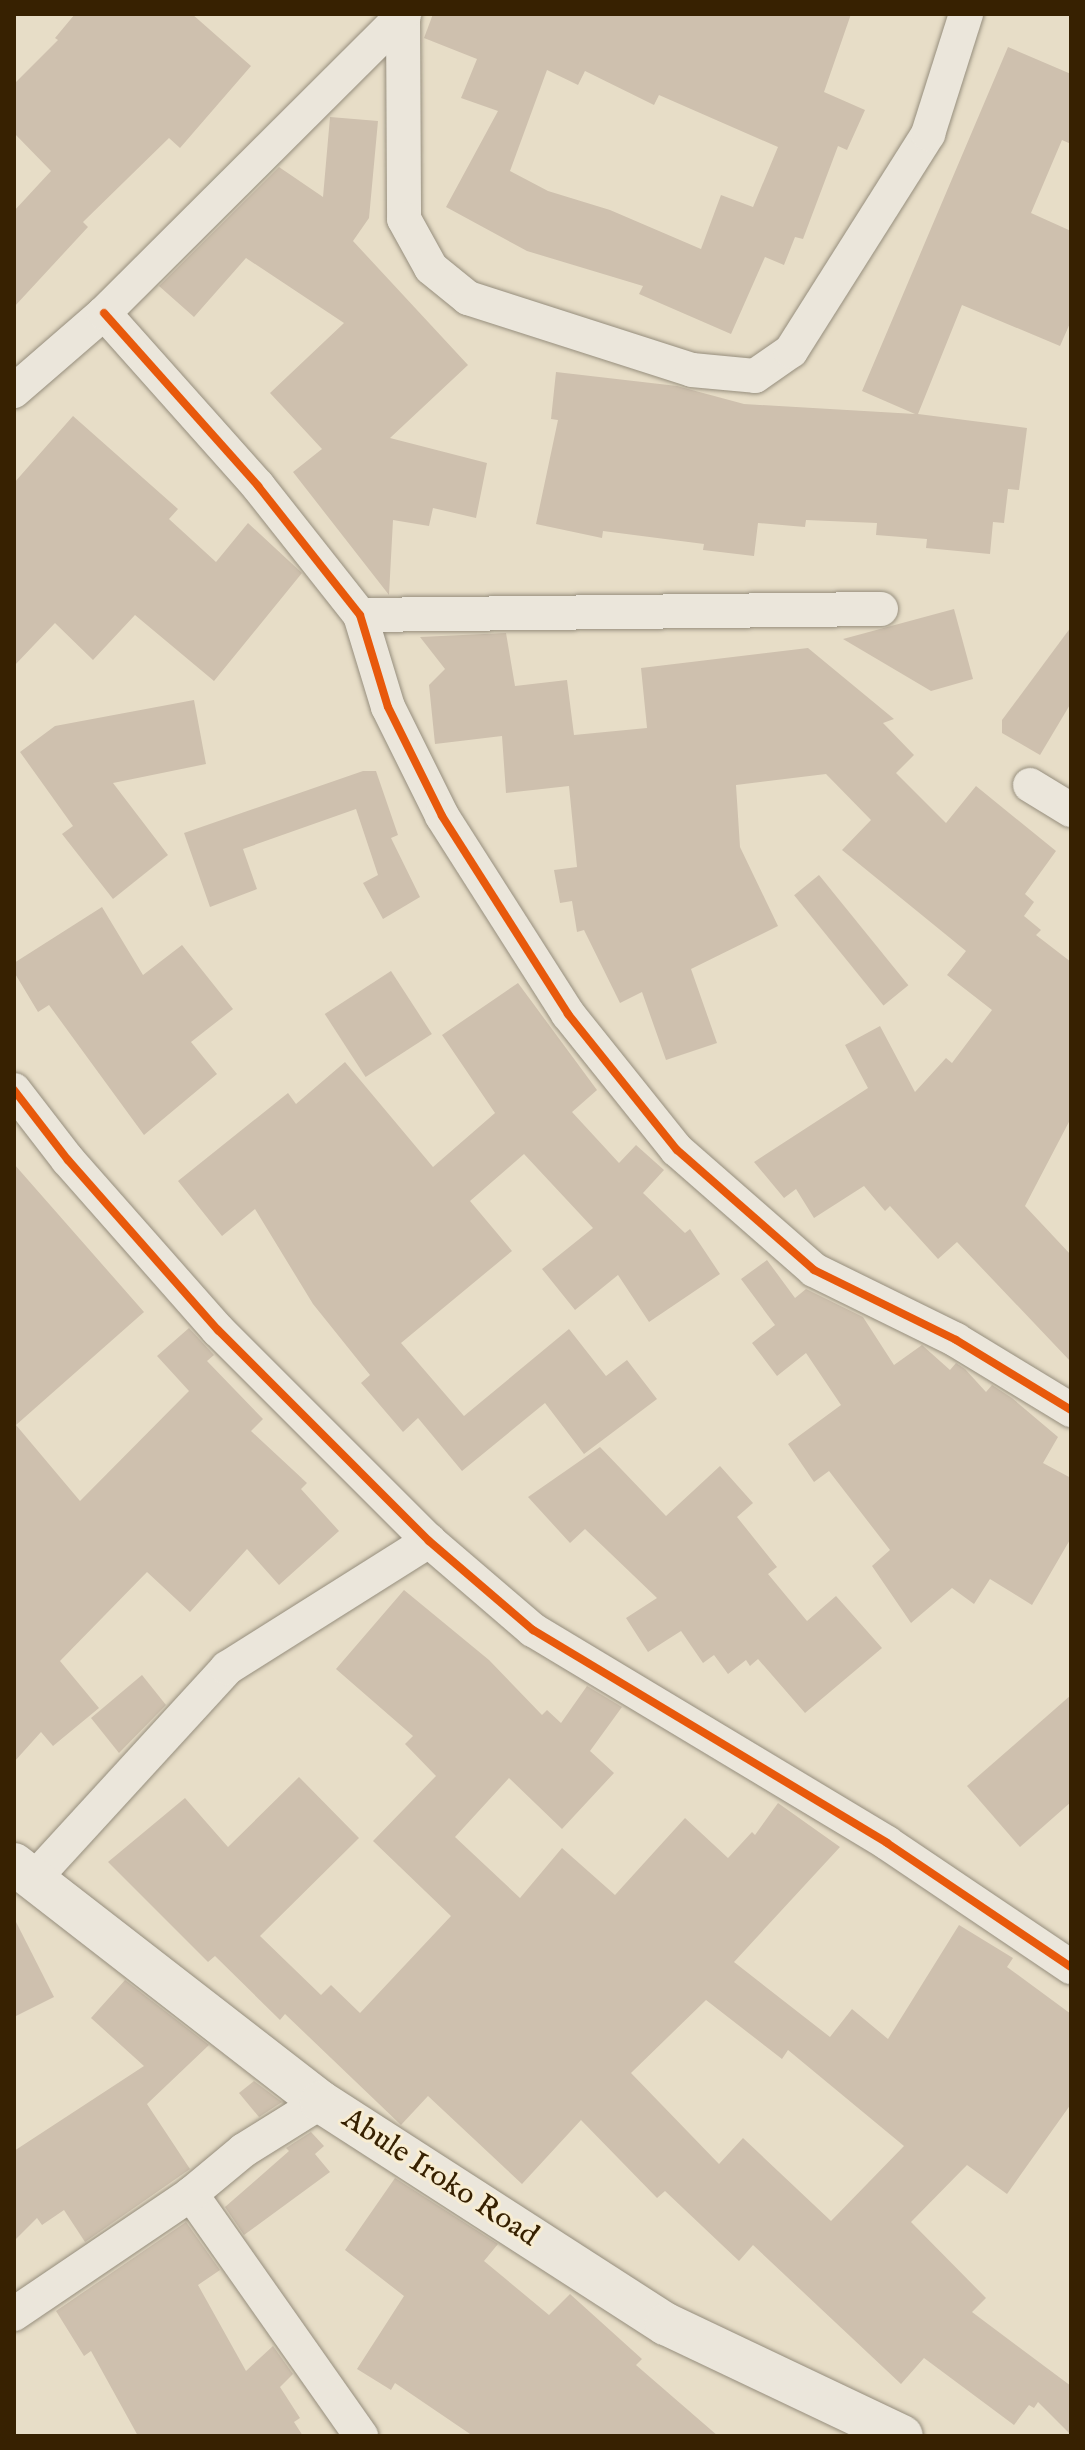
<!DOCTYPE html>
<html>
<head>
<meta charset="utf-8">
<style>
	body { margin:0 }
	#map { position:relative; width:1085px; height:2450px; overflow:hidden; background:#e7ddc7; font-family:"IM FELL English",serif }
	div>[style] { position:absolute }
	.building>* { inset:0; background:#cec0ae; transform-origin:0 0 }
	.roads { filter:drop-shadow(0 0 2px #968e7d) drop-shadow(0 0 2px #968e7d) }
	.minor>* { height:34px; margin:-17px; padding:0 17px; transform-origin:17px; border-radius:17px; background:#ebe6db }
	.tertiary>* { height:42px; margin:-21px; padding:0 21px; transform-origin:21px; border-radius:21px; background:#ebe6db }
	.cycleway>* { height:8px; margin:-4px; padding:0 4px; transform-origin:4px; border-radius:4px; background:#e8590c }
	span { translate:-50% -50%; white-space:nowrap; text-align:center; line-height:1.15; -webkit-text-stroke:6px #f8edd2; paint-order:stroke }
	.street-label { font-size:30px; color:#372101 }
	.frame { position:absolute; inset:0; border:16px solid #372101; pointer-events:none }
</style>
</head>
<body>
<div id="map">
	<div class="building">
		<i style="clip-path:polygon(75px 14px,192px 14px,251px 66px,180px 148px,169px 138px,83px 222px,88px 227px,14px 307px,14px 211px,51px 171px,14px 133px,14px 84px,58px 40px,55px 38px)"></i>
		<i style="clip-path:polygon(evenodd,433px 14px,851px 14px,824px 92px,865px 110px,847px 150px,838px 146px,803px 239px,795px 237px,784px 265px,765px 257px,731px 334px,639px 294px,643px 286px,527px 251px,446px 207px,498px 111px,461px 98px,477px 59px,424px 38px,433px 14px,547px 70px,578px 85px,585px 71px,654px 105px,659px 95px,778px 147px,753px 207px,721px 195px,701px 249px,610px 210px,548px 191px,510px 171px,547px 70px)"></i>
		<i style="clip-path:polygon(1008px 47px,1071px 74px,1071px 144px,1062px 140px,1031px 213px,1071px 231px,1071px 321px,1060px 346px,962px 305px,918px 414px,1027px 428px,1019px 490px,1008px 489px,1004px 523px,993px 522px,990px 554px,926px 548px,927px 539px,876px 535px,877px 523px,806px 520px,805px 527px,758px 523px,754px 556px,703px 550px,704px 544px,603px 531px,602px 538px,536px 524px,558px 420px,551px 419px,556px 372px,677px 386px,744px 404px,915px 414px,862px 391px)"></i>
		<i style="clip-path:polygon(330px 117px,378px 121px,369px 218px,353px 241px,468px 365px,390px 438px,487px 463px,476px 518px,433px 508px,429px 526px,393px 520px,389px 595px,293px 472px,322px 449px,270px 393px,344px 323px,246px 258px,194px 317px,159px 286px,279px 167px,323px 197px)"></i>
		<i style="clip-path:polygon(73px 416px,178px 509px,169px 519px,216px 562px,248px 523px,302px 573px,214px 681px,135px 615px,93px 660px,55px 623px,14px 666px,14px 483px)"></i>
		<i style="clip-path:polygon(954px 609px,973px 679px,931px 691px,843px 639px)"></i>
		<i style="clip-path:polygon(1071px 627px,1071px 703px,1040px 755px,1002px 733px,1002px 720px)"></i>
		<i style="clip-path:polygon(506px 633px,515px 686px,567px 680px,574px 735px,647px 728px,641px 668px,808px 648px,894px 719px,883px 723px,914px 755px,896px 773px,946px 823px,976px 786px,1056px 851px,1025px 894px,1034px 902px,1024px 916px,1041px 930px,1036px 935px,1071px 962px,1071px 1118px,1025px 1206px,1071px 1255px,1071px 1362px,957px 1242px,938px 1259px,890px 1206px,885px 1211px,864px 1186px,814px 1218px,796px 1189px,784px 1198px,754px 1162px,868px 1088px,845px 1045px,880px 1026px,915px 1092px,946px 1058px,952px 1063px,992px 1010px,947px 975px,966px 951px,842px 850px,871px 820px,826px 774px,736px 785px,740px 847px,778px 926px,691px 969px,717px 1043px,666px 1060px,642px 992px,620px 1003px,584px 930px,577px 932px,572px 901px,560px 903px,554px 870px,577px 867px,569px 786px,506px 793px,502px 736px,435px 744px,429px 685px,445px 669px,420px 637px)"></i>
		<i style="clip-path:polygon(194px 700px,206px 764px,113px 783px,168px 855px,113px 899px,62px 834px,73px 826px,20px 752px,55px 726px)"></i>
		<i style="clip-path:polygon(363px 771px,376px 771px,398px 835px,391px 838px,420px 897px,383px 919px,363px 883px,378px 875px,356px 809px,243px 849px,257px 889px,210px 907px,184px 833px)"></i>
		<i style="left:819px;top:875px;width:142px;height:32px;rotate:51deg"></i>
		<i style="clip-path:polygon(102px 907px,143px 975px,182px 945px,233px 1009px,191px 1042px,217px 1074px,144px 1135px,49px 1005px,38px 1012px,14px 972px,14px 963px)"></i>
		<i style="left:391px;top:971px;width:75px;height:79px;rotate:57deg"></i>
		<i style="clip-path:polygon(518px 983px,597px 1090px,572px 1112px,619px 1163px,636px 1145px,664px 1170px,643px 1193px,685px 1233px,690px 1229px,720px 1274px,649px 1322px,618px 1275px,575px 1310px,542px 1269px,593px 1228px,524px 1154px,470px 1201px,512px 1251px,401px 1343px,464px 1416px,569px 1329px,606px 1376px,627px 1360px,657px 1399px,584px 1454px,545px 1403px,462px 1471px,418px 1418px,403px 1432px,361px 1383px,370px 1375px,313px 1304px,255px 1209px,222px 1236px,178px 1181px,288px 1093px,296px 1104px,345px 1062px,433px 1167px,495px 1113px,442px 1035px)"></i>
		<i style="clip-path:polygon(14px 1164px,144px 1312px,16px 1425px,80px 1501px,189px 1391px,157px 1356px,189px 1328px,214px 1355px,207px 1361px,263px 1419px,251px 1431px,307px 1483px,301px 1489px,339px 1531px,279px 1585px,247px 1549px,190px 1612px,147px 1572px,60px 1661px,99px 1708px,53px 1746px,41px 1732px,14px 1762px)"></i>
		<i style="clip-path:polygon(767px 1260px,795px 1298px,806px 1289px,863px 1317px,894px 1365px,922px 1345px,950px 1370px,956px 1363px,965px 1369px,986px 1392px,992px 1385px,1012px 1398px,1058px 1437px,1043px 1463px,1071px 1478px,1071px 1538px,1032px 1605px,990px 1579px,974px 1604px,952px 1588px,911px 1623px,872px 1566px,890px 1550px,829px 1471px,814px 1482px,788px 1444px,841px 1405px,806px 1353px,777px 1376px,752px 1343px,775px 1325px,741px 1279px)"></i>
		<i style="clip-path:polygon(600px 1447px,666px 1516px,720px 1466px,753px 1503px,737px 1517px,777px 1567px,768px 1574px,807px 1621px,836px 1596px,882px 1648px,805px 1713px,758px 1659px,750px 1666px,746px 1660px,728px 1674px,714px 1655px,703px 1663px,681px 1631px,648px 1652px,626px 1618px,657px 1598px,585px 1529px,570px 1543px,528px 1497px)"></i>
		<i style="clip-path:polygon(evenodd,404px 1590px,489px 1660px,542px 1715px,547px 1710px,561px 1723px,587px 1686px,622px 1707px,590px 1751px,614px 1773px,562px 1829px,509px 1778px,455px 1837px,520px 1898px,562px 1848px,615px 1895px,685px 1818px,728px 1858px,752px 1832px,755px 1835px,778px 1803px,840px 1847px,734px 1962px,830px 2037px,852px 2009px,888px 2039px,959px 1925px,1013px 1958px,1007px 1967px,1071px 2014px,1071px 2104px,1007px 2194px,967px 2165px,911px 2222px,986px 2298px,972px 2312px,1071px 2386px,1071px 2435px,1038px 2402px,1034px 2408px,1029px 2405px,1014px 2425px,924px 2358px,901px 2384px,753px 2245px,739px 2261px,665px 2191px,657px 2198px,581px 2120px,522px 2184px,428px 2096px,401px 2125px,285px 2014px,280px 2020px,215px 1956px,208px 1962px,108px 1862px,185px 1798px,228px 1847px,299px 1777px,359px 1838px,260px 1936px,321px 1995px,331px 1985px,360px 2013px,451px 1916px,373px 1841px,436px 1776px,405px 1744px,413px 1736px,336px 1669px,404px 1590px,706px 2000px,782px 2059px,788px 2050px,904px 2146px,831px 2221px,743px 2138px,719px 2164px,631px 2073px,706px 2000px)"></i>
		<i style="clip-path:polygon(142px 1675px,166px 1705px,119px 1753px,91px 1718px)"></i>
		<i style="clip-path:polygon(1071px 1695px,1071px 1802px,1020px 1847px,967px 1786px)"></i>
		<i style="clip-path:polygon(14px 1918px,54px 1997px,14px 2017px)"></i>
		<i style="clip-path:polygon(125px 1980px,209px 2045px,147px 2104px,190px 2169px,85px 2242px,64px 2210px,42px 2225px,37px 2218px,14px 2241px,14px 2151px,144px 2066px,91px 2018px)"></i>
		<i style="clip-path:polygon(254px 2081px,282px 2102px,259px 2117px,239px 2093px)"></i>
		<i style="clip-path:polygon(311px 2132px,324px 2146px,315px 2154px,330px 2172px,244px 2235px,225px 2207px,289px 2151px,286px 2148px)"></i>
		<i style="clip-path:polygon(395px 2178px,498px 2244px,484px 2261px,549px 2315px,570px 2294px,642px 2359px,636px 2365px,718px 2436px,473px 2436px,395px 2383px,391px 2390px,357px 2369px,404px 2296px,345px 2250px)"></i>
		<i style="clip-path:polygon(186px 2222px,220px 2270px,198px 2285px,246px 2371px,273px 2346px,293px 2374px,280px 2387px,300px 2418px,294px 2422px,303px 2436px,138px 2436px,91px 2351px,84px 2356px,56px 2311px)"></i>
	</div>
	<div class="roads">
		<div class="minor">
			<i style="left:403px;top:14px;width:205px;rotate:89.7deg"></i>
			<i style="left:404px;top:219px;width:56px;rotate:61.1deg"></i>
			<i style="left:431px;top:268px;width:48px;rotate:39deg"></i>
			<i style="left:468px;top:298px;width:235px;rotate:17.8deg"></i>
			<i style="left:692px;top:370px;width:63px;rotate:5.4deg"></i>
			<i style="left:755px;top:376px;width:44px;rotate:-34.8deg"></i>
			<i style="left:791px;top:351px;width:257px;rotate:-57.7deg"></i>
			<i style="left:928px;top:134px;width:126px;rotate:-72.4deg"></i>
			<i style="left:104px;top:313px;width:232px;rotate:48.3deg"></i>
			<i style="left:258px;top:486px;width:164px;rotate:51.7deg"></i>
			<i style="left:360px;top:615px;width:96px;rotate:73.1deg"></i>
			<i style="left:388px;top:707px;width:122px;rotate:63.6deg"></i>
			<i style="left:442px;top:816px;width:235px;rotate:57.5deg"></i>
			<i style="left:568px;top:1014px;width:174px;rotate:51.3deg"></i>
			<i style="left:677px;top:1150px;width:182px;rotate:41.2deg"></i>
			<i style="left:814px;top:1270px;width:158px;rotate:26.2deg"></i>
			<i style="left:956px;top:1340px;width:135px;rotate:31.3deg"></i>
			<i style="left:14px;top:391px;width:119px;rotate:-40.9deg"></i>
			<i style="left:104px;top:313px;width:424px;rotate:-44.9deg"></i>
			<i style="left:360px;top:615px;width:521px;rotate:-0.66deg"></i>
			<i style="left:1030px;top:785px;width:48px;rotate:31.4deg"></i>
			<i style="left:14px;top:1090px;width:88px;rotate:52.4deg"></i>
			<i style="left:68px;top:1160px;width:227px;rotate:48.6deg"></i>
			<i style="left:218px;top:1330px;width:298px;rotate:45deg"></i>
			<i style="left:429px;top:1541px;width:137px;rotate:40.6deg"></i>
			<i style="left:533px;top:1630px;width:413px;rotate:31deg"></i>
			<i style="left:887px;top:1843px;width:222px;rotate:34deg"></i>
			<i style="left:32px;top:1881px;width:289px;rotate:-47.5deg"></i>
			<i style="left:227px;top:1668px;width:239px;rotate:-32.2deg"></i>
			<i style="left:191px;top:2194px;width:296px;rotate:54.9deg"></i>
			<i style="left:14px;top:2314px;width:214px;rotate:-34.1deg"></i>
			<i style="left:191px;top:2194px;width:69px;rotate:-39.7deg"></i>
			<i style="left:244px;top:2150px;width:91px;rotate:-31.9deg"></i>
		</div>
		<div class="tertiary">
			<i style="left:14px;top:1864px;width:388px;rotate:37.8deg"></i>
			<i style="left:321px;top:2102px;width:410px;rotate:32.8deg"></i>
			<i style="left:666px;top:2324px;width:261px;rotate:25.4deg"></i>
		</div>
	</div>
	<div class="cycleway">
		<i style="left:104px;top:313px;width:232px;rotate:48.3deg"></i>
		<i style="left:258px;top:486px;width:164px;rotate:51.7deg"></i>
		<i style="left:360px;top:615px;width:96px;rotate:73.1deg"></i>
		<i style="left:388px;top:707px;width:122px;rotate:63.6deg"></i>
		<i style="left:442px;top:816px;width:235px;rotate:57.5deg"></i>
		<i style="left:568px;top:1014px;width:174px;rotate:51.3deg"></i>
		<i style="left:677px;top:1150px;width:182px;rotate:41.2deg"></i>
		<i style="left:814px;top:1270px;width:158px;rotate:26.2deg"></i>
		<i style="left:956px;top:1340px;width:135px;rotate:31.3deg"></i>
		<i style="left:14px;top:1090px;width:88px;rotate:52.4deg"></i>
		<i style="left:68px;top:1160px;width:227px;rotate:48.6deg"></i>
		<i style="left:218px;top:1330px;width:298px;rotate:45deg"></i>
		<i style="left:429px;top:1541px;width:137px;rotate:40.6deg"></i>
		<i style="left:533px;top:1630px;width:413px;rotate:31deg"></i>
		<i style="left:887px;top:1843px;width:222px;rotate:34deg"></i>
	</div>
	<div class="street-label">
		<span style="left:440px;top:2178px;rotate:33deg">Abule Iroko Road</span>
	</div>
	<div class="frame"></div>
</div>
</body>
</html>
